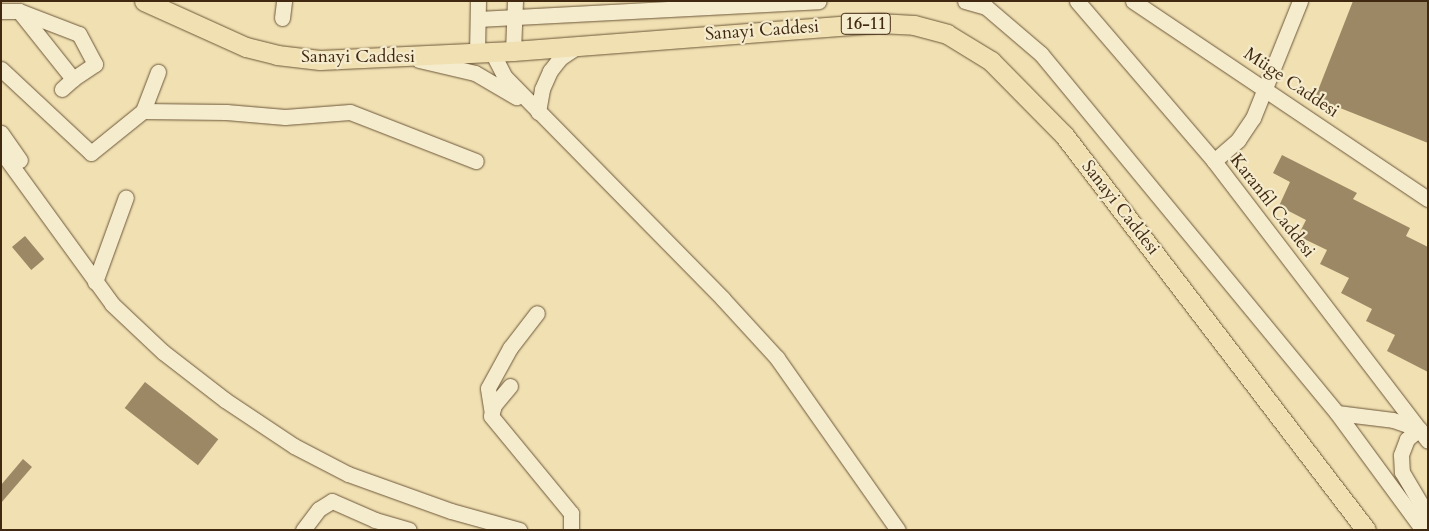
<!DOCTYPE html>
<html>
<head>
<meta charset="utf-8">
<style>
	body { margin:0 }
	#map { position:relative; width:1429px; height:531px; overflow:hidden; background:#f0e0b2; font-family:Cardo,serif }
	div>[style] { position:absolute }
	.building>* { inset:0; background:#9c8865; transform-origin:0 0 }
	.roads { filter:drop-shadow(0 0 1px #6d5739) drop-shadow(0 0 1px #6d5739) }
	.minor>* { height:15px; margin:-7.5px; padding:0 7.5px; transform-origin:7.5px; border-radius:7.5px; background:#f5ebcd }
	.major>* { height:19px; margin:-9.5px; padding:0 9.5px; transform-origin:9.5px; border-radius:9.5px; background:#f0e0b2 }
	span { translate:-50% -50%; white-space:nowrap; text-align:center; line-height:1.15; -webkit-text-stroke:4.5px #f5ebcd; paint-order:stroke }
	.shield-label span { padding:1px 4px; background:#f5ebcd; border:1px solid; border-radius:4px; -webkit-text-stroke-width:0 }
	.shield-label { font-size:16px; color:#412911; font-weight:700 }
	.street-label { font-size:18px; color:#412911 }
	.frame { position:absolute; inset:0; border:2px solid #412911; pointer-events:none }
</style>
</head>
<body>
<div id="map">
	<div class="building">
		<i style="clip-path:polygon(1353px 1px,1428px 1px,1428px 143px,1315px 98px)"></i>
		<i style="clip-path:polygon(1282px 155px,1357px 193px,1353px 199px,1410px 228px,1406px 236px,1428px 247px,1428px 372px,1387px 351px,1395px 335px,1366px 321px,1372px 309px,1341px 293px,1349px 278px,1320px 264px,1327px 250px,1298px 236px,1306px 220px,1279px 206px,1290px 182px,1273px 173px)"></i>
		<i style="left:25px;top:236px;width:30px;height:17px;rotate:50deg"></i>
		<i style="left:145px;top:382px;width:93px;height:33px;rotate:38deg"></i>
		<i style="clip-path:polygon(23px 459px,32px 467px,1px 503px,1px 485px)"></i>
	</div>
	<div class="roads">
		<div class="minor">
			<i style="left:965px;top:1px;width:22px;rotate:16deg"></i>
			<i style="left:986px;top:7px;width:72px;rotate:40.5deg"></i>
			<i style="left:1041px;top:54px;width:465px;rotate:50.5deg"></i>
			<i style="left:1337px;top:413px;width:145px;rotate:53.7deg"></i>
			<i style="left:1077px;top:1px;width:211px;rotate:49.4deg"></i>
			<i style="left:1214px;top:161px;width:352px;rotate:52.6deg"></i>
			<i style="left:1133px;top:1px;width:355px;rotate:33.9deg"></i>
			<i style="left:1px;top:11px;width:18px"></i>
			<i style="left:19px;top:11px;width:87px;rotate:51.5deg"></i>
			<i style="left:73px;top:79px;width:15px;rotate:138deg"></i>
			<i style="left:19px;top:11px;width:64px;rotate:21deg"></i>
			<i style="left:79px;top:34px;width:34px;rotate:62deg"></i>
			<i style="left:95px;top:64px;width:27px;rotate:146deg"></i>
			<i style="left:282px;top:18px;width:17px;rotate:-83deg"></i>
			<i style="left:478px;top:19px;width:341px;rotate:-3deg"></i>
			<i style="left:513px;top:51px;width:50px;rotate:-87.7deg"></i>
			<i style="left:492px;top:52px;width:28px;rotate:63deg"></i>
			<i style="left:505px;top:77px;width:311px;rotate:45.5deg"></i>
			<i style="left:723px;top:299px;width:80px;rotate:47.5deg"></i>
			<i style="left:777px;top:358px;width:210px;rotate:54.9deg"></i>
			<i style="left:477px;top:53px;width:52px;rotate:-88.9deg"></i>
			<i style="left:419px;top:60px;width:57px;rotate:13.1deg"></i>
			<i style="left:475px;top:73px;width:48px;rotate:30.3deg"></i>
			<i style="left:1px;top:69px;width:123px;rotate:43deg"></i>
			<i style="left:91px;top:153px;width:67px;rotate:-38.9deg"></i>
			<i style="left:143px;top:111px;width:42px;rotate:-69deg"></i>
			<i style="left:143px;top:111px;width:83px;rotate:0.7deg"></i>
			<i style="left:226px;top:112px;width:59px;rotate:4.8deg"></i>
			<i style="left:285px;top:117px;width:65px;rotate:-4.4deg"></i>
			<i style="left:350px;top:112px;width:135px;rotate:21.3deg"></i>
			<i style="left:538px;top:112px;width:23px;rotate:-80deg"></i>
			<i style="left:542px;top:89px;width:20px;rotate:-66deg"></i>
			<i style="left:550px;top:71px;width:16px;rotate:-52deg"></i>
			<i style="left:560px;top:58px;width:22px;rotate:-34deg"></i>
			<i style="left:1px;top:133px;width:33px;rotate:55deg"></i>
			<i style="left:1px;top:151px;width:189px;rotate:54deg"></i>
			<i style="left:112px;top:304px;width:70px;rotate:43.3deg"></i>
			<i style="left:163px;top:352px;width:78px;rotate:37.7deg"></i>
			<i style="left:225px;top:400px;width:83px;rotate:33.7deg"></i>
			<i style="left:294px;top:446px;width:61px;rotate:27.4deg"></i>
			<i style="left:348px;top:474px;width:109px;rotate:19.8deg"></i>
			<i style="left:451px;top:511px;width:71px;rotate:15.6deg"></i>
			<i style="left:1214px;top:161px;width:32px;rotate:-41deg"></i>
			<i style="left:1238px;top:140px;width:27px;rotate:-56deg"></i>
			<i style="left:1253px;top:118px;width:126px;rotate:-68.1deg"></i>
			<i style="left:95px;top:282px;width:90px;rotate:-70deg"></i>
			<i style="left:510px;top:386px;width:25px;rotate:130deg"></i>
			<i style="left:494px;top:405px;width:11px;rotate:105deg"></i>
			<i style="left:491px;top:416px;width:126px;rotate:50.5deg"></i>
			<i style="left:571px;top:513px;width:17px;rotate:90deg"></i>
			<i style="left:1337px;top:413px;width:56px;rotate:7.1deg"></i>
			<i style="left:1393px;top:420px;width:28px;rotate:19deg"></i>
			<i style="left:492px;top:414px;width:26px;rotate:-99deg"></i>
			<i style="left:488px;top:388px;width:46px;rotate:-61.2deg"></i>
			<i style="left:510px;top:348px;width:44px;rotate:-52.4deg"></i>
			<i style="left:1419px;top:429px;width:16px;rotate:140deg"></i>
			<i style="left:1407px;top:439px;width:17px;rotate:111deg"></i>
			<i style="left:1401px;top:455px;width:17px;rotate:87deg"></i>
			<i style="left:1402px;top:472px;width:51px;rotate:59.4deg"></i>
			<i style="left:303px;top:530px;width:26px;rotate:-53deg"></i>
			<i style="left:319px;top:509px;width:15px;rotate:-32deg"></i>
			<i style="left:332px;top:501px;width:47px;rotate:23.8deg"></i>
			<i style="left:375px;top:520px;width:35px;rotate:16deg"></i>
		</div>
		<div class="major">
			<i style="left:144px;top:1px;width:112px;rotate:24.3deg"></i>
			<i style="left:246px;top:47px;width:32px;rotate:14deg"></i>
			<i style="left:277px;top:55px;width:43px;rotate:6.6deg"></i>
			<i style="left:320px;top:60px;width:193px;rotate:-2.7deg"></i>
			<i style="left:513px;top:51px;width:366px;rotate:-4.4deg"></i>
			<i style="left:878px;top:23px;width:36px;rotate:3deg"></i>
			<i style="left:914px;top:25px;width:34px;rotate:15deg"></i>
			<i style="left:947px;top:34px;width:52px;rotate:31.5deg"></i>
			<i style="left:991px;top:61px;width:104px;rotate:45.4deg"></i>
			<i style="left:1064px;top:135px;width:497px;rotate:52.6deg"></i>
		</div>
	</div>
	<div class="shield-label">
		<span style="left:866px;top:24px">16-11</span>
	</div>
	<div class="street-label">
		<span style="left:762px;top:31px;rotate:-4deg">Sanayi Caddesi</span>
		<span style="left:358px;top:57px">Sanayi Caddesi</span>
		<span style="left:1291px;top:83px;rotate:34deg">Müge Caddesi</span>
		<span style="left:1272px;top:206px;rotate:52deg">Karanfil Caddesi</span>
		<span style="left:1120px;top:208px;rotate:52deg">Sanayi Caddesi</span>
	</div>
	<div class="frame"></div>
</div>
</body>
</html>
